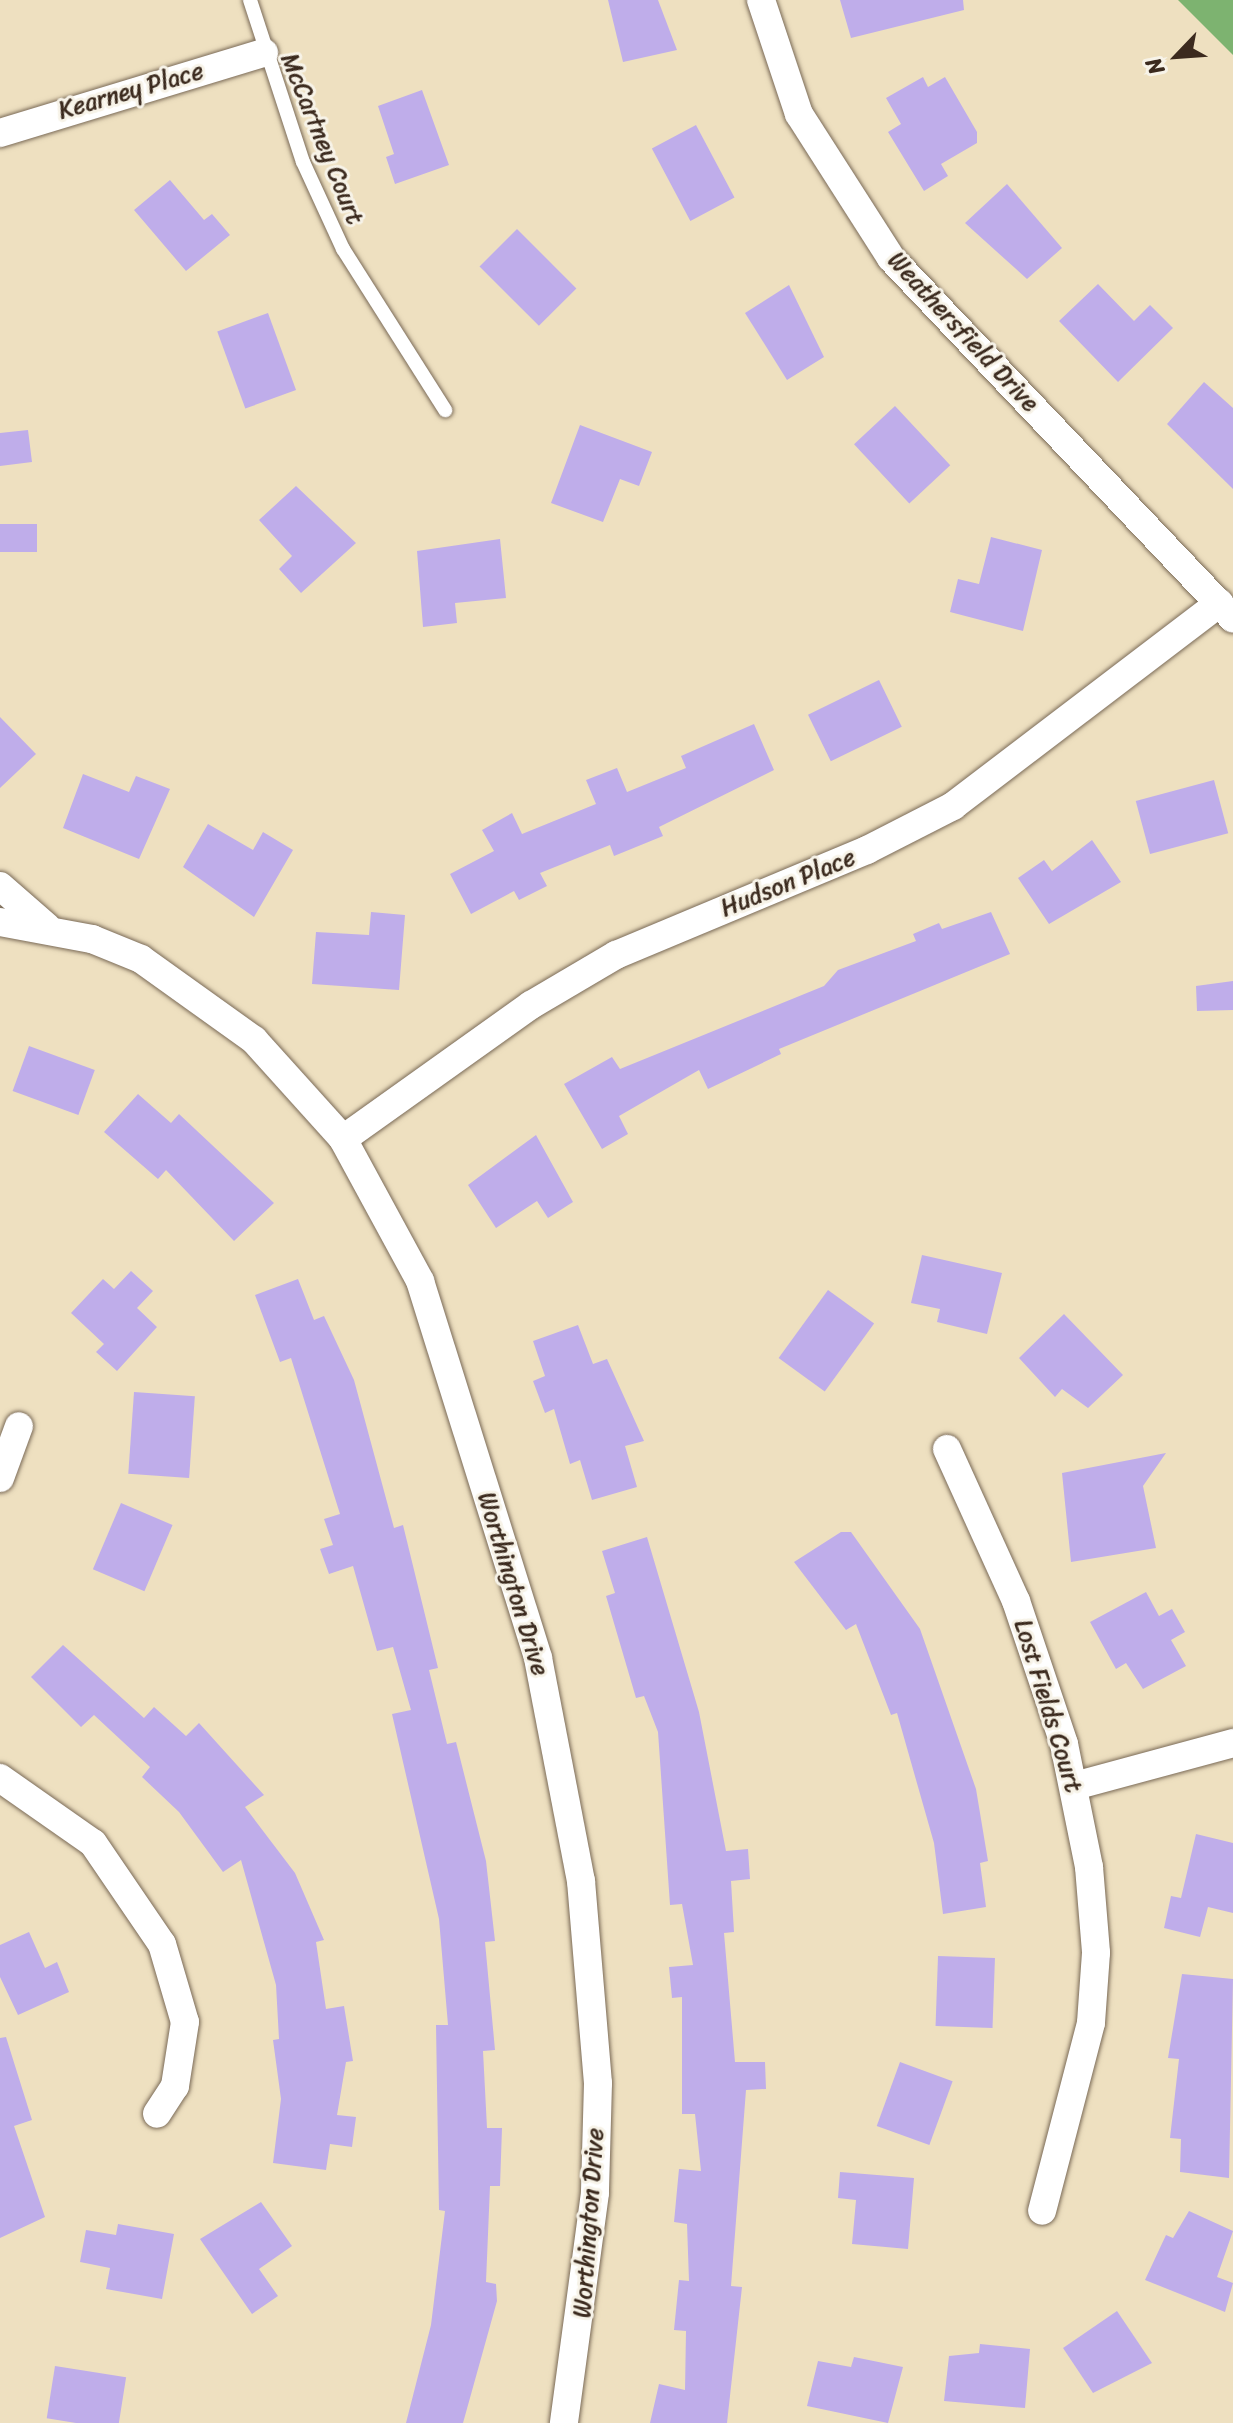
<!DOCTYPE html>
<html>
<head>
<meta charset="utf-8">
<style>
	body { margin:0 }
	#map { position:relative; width:1233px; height:2423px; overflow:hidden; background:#eee0c0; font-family:Sriracha,sans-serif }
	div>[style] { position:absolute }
	.forest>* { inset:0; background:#7db370 }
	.building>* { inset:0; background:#bfadea; transform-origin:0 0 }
	.roads { filter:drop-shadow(0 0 2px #7a6a57) drop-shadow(0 0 2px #7a6a57) }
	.lane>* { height:14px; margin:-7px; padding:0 7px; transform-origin:7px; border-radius:7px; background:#fff }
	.street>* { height:28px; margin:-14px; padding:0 14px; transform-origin:14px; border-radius:14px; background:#fff }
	span { translate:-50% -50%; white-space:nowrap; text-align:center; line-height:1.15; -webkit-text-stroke:6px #f7f3e8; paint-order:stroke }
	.street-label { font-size:24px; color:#3b2a1e }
	.north { position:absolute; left:1137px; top:16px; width:80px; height:80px; -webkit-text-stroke:6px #f7f3e8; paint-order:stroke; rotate:245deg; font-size:22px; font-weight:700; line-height:32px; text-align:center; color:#3b2a1e }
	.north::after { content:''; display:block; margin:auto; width:28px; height:36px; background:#3b2a1e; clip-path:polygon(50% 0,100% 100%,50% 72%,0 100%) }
</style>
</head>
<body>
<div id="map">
	<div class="forest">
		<i style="clip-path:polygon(1178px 0,1233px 0,1233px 55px)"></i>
	</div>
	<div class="building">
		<i style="clip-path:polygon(608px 0,658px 0,677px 50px,623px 62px)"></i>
		<i style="clip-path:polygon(840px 0,963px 0,964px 10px,851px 38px)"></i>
		<i style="clip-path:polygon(923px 77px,928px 87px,945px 77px,977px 132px,977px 143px,941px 164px,948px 176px,924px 191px,888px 132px,901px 124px,886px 98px)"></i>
		<i style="clip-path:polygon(422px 90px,449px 165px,395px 184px,386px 157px,394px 154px,378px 106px)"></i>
		<i style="left:696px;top:125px;width:82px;height:50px;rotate:62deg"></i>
		<i style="clip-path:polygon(170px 180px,204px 220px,212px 214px,230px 235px,186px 271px,134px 210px)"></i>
		<i style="clip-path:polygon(1007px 184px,1062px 248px,1027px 279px,965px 223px)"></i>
		<i style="left:517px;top:229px;width:84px;height:53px;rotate:45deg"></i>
		<i style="clip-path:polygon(1098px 284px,1134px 321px,1150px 305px,1173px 328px,1118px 382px,1059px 321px)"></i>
		<i style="clip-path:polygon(789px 285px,824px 357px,787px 380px,745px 313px)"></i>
		<i style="left:268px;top:313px;width:82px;height:54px;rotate:70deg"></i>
		<i style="clip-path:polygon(1204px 382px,1233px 408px,1233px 489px,1167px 424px)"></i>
		<i style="left:895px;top:406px;width:81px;height:56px;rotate:47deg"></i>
		<i style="clip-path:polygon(580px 425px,652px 452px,639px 486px,620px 479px,603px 522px,551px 503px)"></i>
		<i style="clip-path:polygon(28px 430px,32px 462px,0 466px,0 433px)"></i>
		<i style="clip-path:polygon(296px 486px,356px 543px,301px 593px,279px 569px,292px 556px,259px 520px)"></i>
		<i style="left:0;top:524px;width:37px;height:28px"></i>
		<i style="clip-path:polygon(991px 537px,1042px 550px,1023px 631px,950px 612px,958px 579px,979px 584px)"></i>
		<i style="clip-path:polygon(500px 539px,506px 598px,455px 603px,457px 623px,423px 627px,417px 551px)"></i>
		<i style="left:879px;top:680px;width:52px;height:79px;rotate:64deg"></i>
		<i style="clip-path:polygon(0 717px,36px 754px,0 788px)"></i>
		<i style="clip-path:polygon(754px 724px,774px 770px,659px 827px,663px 836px,614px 856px,610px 845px,540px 873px,547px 886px,519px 900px,514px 891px,471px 914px,450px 874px,494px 851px,482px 830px,512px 813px,522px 834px,596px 804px,586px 780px,617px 768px,627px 792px,686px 768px,681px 756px)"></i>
		<i style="clip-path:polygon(83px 774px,129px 792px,136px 776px,170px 789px,139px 859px,63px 828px)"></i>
		<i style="left:1214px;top:780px;width:55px;height:81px;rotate:75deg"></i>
		<i style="clip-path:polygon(208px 824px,253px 850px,263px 832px,293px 850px,254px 917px,183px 867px)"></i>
		<i style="clip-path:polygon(1092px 840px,1121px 882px,1049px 924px,1018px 878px,1044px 860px,1052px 871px)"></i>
		<i style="clip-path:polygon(371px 912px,405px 915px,399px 990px,312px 984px,316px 932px,369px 935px)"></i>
		<i style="clip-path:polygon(991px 912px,1010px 954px,779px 1049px,781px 1054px,708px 1089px,699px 1070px,619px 1116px,628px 1134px,602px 1149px,564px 1084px,612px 1057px,620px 1069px,824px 986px,838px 970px,916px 941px,913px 934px,939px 923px,942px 929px)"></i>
		<i style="clip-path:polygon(1233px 981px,1233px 1010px,1197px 1011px,1196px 986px)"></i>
		<i style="left:29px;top:1046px;width:70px;height:48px;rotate:20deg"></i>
		<i style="clip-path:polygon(138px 1094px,171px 1123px,179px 1114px,274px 1203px,234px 1241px,166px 1170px,158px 1179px,104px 1132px)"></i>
		<i style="clip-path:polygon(536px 1135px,573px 1202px,548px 1218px,537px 1201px,496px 1228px,468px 1185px)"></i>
		<i style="clip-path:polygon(922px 1255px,1002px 1273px,987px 1334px,937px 1322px,940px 1309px,911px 1303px)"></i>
		<i style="clip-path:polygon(131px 1271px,153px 1291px,137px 1308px,157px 1327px,117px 1371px,96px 1352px,104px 1344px,71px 1313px,103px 1279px,114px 1289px)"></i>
		<i style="clip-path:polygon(298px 1279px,314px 1320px,324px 1316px,354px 1380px,394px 1528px,403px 1525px,438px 1668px,429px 1670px,447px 1744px,456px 1742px,486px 1861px,495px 1941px,485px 1942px,495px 2050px,483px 2051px,487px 2128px,502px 2128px,500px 2186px,490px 2186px,486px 2282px,496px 2284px,497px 2301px,463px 2423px,406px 2423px,431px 2325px,445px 2211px,439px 2210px,436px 2025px,448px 2025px,439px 1919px,392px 1714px,411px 1710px,393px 1647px,377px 1651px,353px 1566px,329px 1574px,320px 1549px,333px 1545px,324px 1519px,340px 1514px,291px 1358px,280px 1362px,255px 1295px)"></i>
		<i style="left:828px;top:1290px;width:57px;height:84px;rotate:36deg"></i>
		<i style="clip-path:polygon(1064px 1314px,1123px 1375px,1088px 1408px,1062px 1389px,1055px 1397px,1019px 1358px)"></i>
		<i style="clip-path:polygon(578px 1325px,593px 1364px,607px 1359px,644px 1441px,625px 1446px,637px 1487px,592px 1500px,580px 1460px,570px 1464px,554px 1409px,545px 1413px,533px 1381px,545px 1376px,533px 1341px)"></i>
		<i style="left:134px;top:1392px;width:61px;height:82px;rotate:4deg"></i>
		<i style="clip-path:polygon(1166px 1453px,1143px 1486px,1156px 1548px,1071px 1562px,1062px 1473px)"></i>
		<i style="left:121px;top:1503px;width:56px;height:72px;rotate:23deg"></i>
		<i style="clip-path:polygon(841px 1532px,851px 1532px,920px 1629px,976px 1789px,988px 1861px,980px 1863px,986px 1907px,943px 1914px,934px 1843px,897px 1713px,891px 1715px,856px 1624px,846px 1630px,794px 1562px)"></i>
		<i style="clip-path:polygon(647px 1537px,699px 1712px,726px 1851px,748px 1849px,750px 1879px,731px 1881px,734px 1932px,724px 1933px,735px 2062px,765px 2062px,766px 2089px,746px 2090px,731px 2286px,742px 2287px,727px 2423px,650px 2423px,659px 2384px,685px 2390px,686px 2331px,674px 2330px,679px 2280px,689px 2281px,687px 2224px,674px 2222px,679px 2169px,701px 2171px,695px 2114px,682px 2114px,682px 1997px,672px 1998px,669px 1967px,693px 1965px,682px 1904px,670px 1905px,658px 1732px,644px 1696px,636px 1698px,606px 1596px,615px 1593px,602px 1551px)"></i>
		<i style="clip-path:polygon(1146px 1592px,1159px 1616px,1172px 1609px,1185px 1632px,1171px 1640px,1186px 1666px,1143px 1689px,1126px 1663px,1116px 1669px,1090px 1622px)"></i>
		<i style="clip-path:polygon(63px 1645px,144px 1718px,154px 1707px,186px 1736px,199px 1723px,264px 1795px,245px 1807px,295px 1873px,324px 1940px,316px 1942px,326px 2009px,344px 2006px,353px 2061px,346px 2062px,337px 2115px,356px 2117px,352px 2147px,330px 2144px,326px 2170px,273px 2163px,281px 2099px,273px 2040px,279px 2039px,276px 1985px,241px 1860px,223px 1872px,179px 1812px,142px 1777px,150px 1767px,94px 1715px,81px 1727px,31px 1677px)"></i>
		<i style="clip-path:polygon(1196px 1834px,1233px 1843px,1233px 1913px,1208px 1907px,1200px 1937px,1164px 1928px,1171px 1896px,1181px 1898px)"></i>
		<i style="clip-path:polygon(29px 1932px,45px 1968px,57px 1962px,69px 1992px,18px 2015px,0 1977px,0 1945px)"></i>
		<i style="left:938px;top:1956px;width:57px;height:70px;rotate:2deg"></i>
		<i style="clip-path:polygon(1182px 1974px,1233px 1979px,1229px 2178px,1180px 2172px,1181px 2139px,1170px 2138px,1179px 2059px,1168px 2058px)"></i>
		<i style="clip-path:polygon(6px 2037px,32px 2120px,14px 2126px,45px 2217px,0 2238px,0 2038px)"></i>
		<i style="left:900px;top:2062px;width:56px;height:68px;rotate:20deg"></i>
		<i style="clip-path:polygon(840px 2172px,914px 2178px,908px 2249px,852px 2244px,856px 2200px,838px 2198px)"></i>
		<i style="clip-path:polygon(261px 2202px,292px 2246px,259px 2269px,278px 2296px,252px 2314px,200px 2239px)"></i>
		<i style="clip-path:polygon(1189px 2211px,1233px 2231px,1217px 2277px,1233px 2283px,1225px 2312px,1145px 2280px,1166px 2235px,1173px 2238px)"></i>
		<i style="clip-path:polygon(118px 2224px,174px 2234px,162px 2299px,106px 2289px,110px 2268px,80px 2262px,86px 2230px,116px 2235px)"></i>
		<i style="clip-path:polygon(1117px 2311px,1152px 2363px,1093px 2393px,1063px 2348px)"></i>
		<i style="clip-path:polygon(980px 2344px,1030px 2349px,1025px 2408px,944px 2401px,949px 2356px,979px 2353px)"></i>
		<i style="clip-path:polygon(854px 2357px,903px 2367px,888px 2423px,807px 2406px,818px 2361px,851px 2367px)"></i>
		<i style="left:55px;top:2366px;width:72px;height:53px;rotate:9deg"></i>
	</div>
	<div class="roads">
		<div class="lane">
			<i style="left:250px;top:0;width:170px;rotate:71.9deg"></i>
			<i style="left:303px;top:162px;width:96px;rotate:65.3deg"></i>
			<i style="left:343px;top:249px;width:191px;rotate:57.6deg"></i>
		</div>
		<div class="street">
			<i style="left:761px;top:0;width:120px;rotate:71.6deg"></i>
			<i style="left:799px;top:114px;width:171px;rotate:57.4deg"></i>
			<i style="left:891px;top:258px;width:497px;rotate:46.5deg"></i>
			<i style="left:0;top:133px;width:276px;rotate:-16.9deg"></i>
			<i style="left:0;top:886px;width:62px;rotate:41.1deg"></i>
			<i style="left:0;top:922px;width:94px;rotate:10.5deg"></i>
			<i style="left:92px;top:939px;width:53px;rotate:22.2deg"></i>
			<i style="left:141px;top:959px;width:139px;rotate:35.6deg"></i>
			<i style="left:254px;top:1040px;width:133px;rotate:48deg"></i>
			<i style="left:343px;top:1139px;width:162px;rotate:61.5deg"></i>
			<i style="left:420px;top:1281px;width:395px;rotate:72.6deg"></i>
			<i style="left:538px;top:1658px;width:227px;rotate:79.1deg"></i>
			<i style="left:581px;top:1881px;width:203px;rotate:85.2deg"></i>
			<i style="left:598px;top:2083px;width:110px;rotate:91.6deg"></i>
			<i style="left:595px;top:2193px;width:232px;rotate:97.7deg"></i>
			<i style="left:343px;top:1139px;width:231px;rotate:-35.5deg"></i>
			<i style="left:531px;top:1005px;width:99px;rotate:-30.5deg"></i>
			<i style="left:616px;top:955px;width:272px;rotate:-22.7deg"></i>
			<i style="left:867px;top:850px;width:97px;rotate:-27.1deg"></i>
			<i style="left:953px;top:806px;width:335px;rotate:-37.3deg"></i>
			<i style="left:947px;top:1449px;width:167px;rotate:65.6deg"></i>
			<i style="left:1016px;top:1601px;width:151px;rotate:71.4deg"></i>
			<i style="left:1064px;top:1744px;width:126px;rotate:78.5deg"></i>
			<i style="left:1089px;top:1867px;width:86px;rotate:85.3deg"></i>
			<i style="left:1096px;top:1953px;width:70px;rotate:94.1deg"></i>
			<i style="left:1091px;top:2023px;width:194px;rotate:104.6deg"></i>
			<i style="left:0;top:1478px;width:55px;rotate:-69.9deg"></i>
			<i style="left:0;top:1778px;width:113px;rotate:35deg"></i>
			<i style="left:93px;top:1843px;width:122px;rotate:55.7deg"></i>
			<i style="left:162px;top:1944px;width:81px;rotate:73.6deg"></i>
			<i style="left:185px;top:2022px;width:65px;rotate:98.9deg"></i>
			<i style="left:175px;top:2086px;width:33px;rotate:123deg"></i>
			<i style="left:1074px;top:1786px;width:165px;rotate:-15.1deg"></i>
		</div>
	</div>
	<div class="street-label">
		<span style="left:131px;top:91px;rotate:-16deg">Kearney Place</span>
		<span style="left:322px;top:139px;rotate:68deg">McCartney Court</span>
		<span style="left:963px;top:332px;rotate:47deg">Weathersfield Drive</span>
		<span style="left:788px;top:883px;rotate:-22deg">Hudson Place</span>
		<span style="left:513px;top:1584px;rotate:73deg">Worthington Drive</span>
		<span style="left:1048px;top:1706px;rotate:73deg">Lost Fields Court</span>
		<span style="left:589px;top:2223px;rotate:-86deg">Worthington Drive</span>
	</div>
	<div class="north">N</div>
</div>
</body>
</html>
